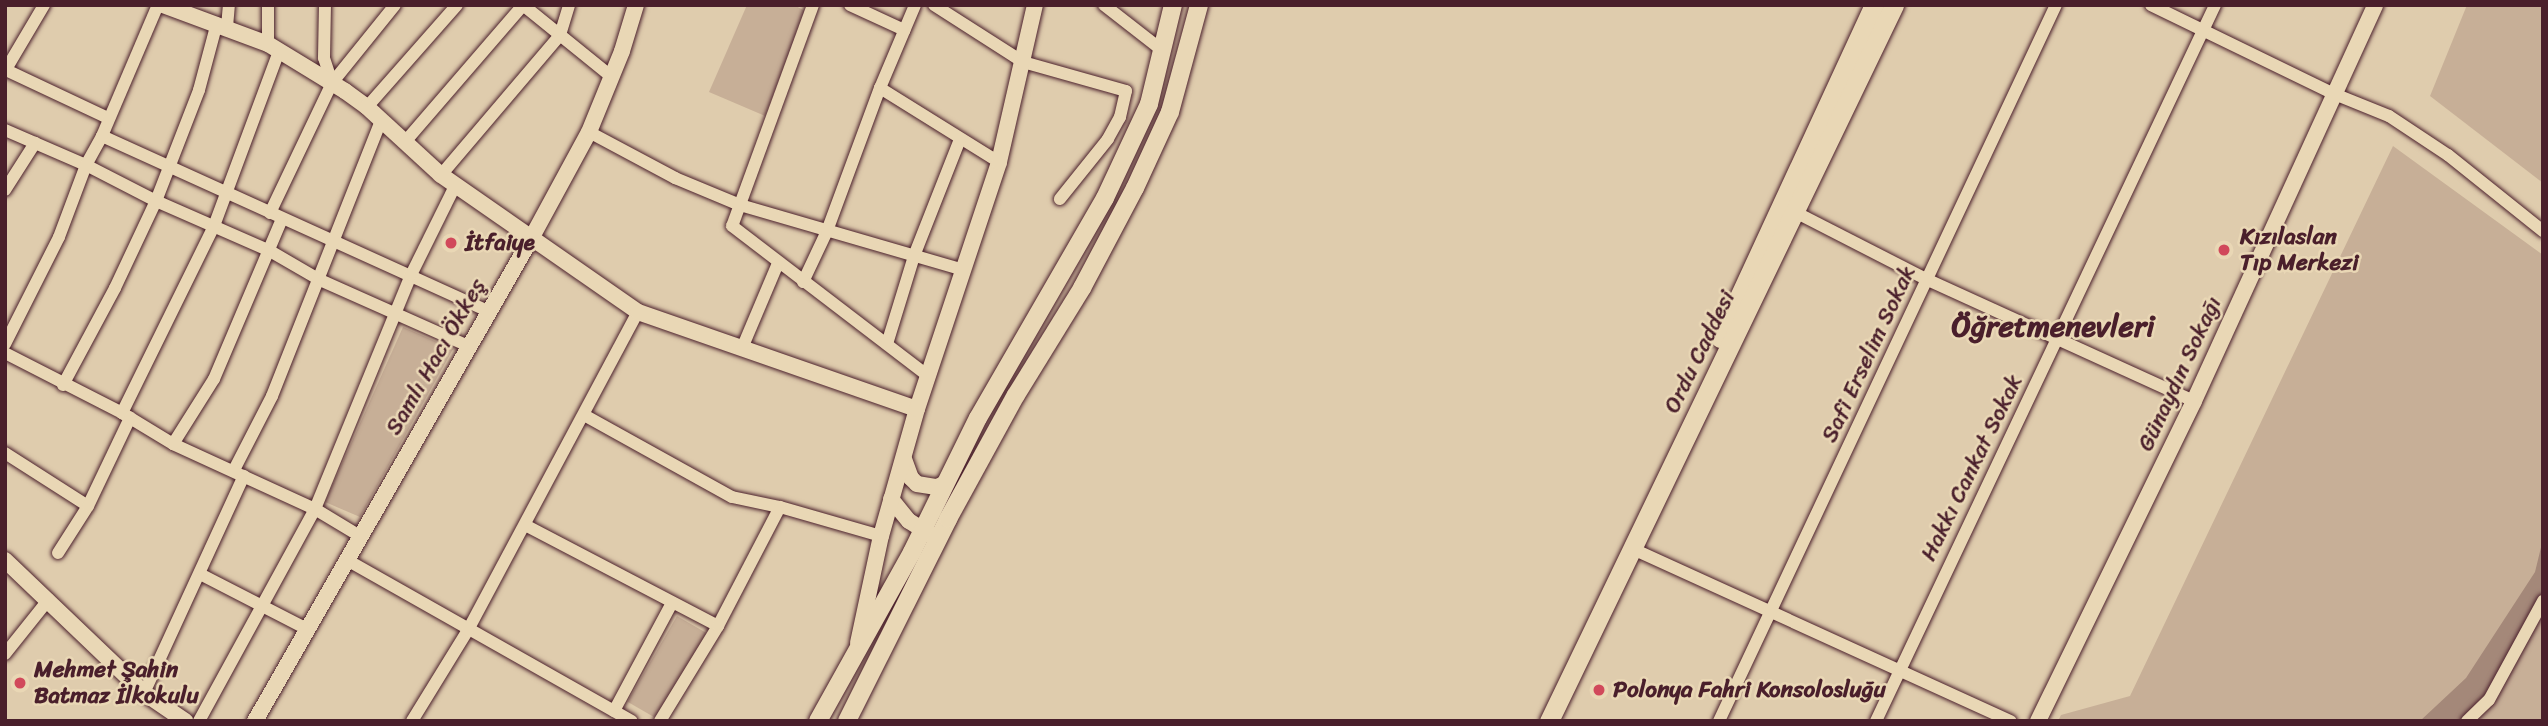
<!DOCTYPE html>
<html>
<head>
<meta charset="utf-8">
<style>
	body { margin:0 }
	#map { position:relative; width:2548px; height:726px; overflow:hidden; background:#dfccad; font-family:Sriracha,sans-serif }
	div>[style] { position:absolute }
	.green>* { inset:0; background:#c7af97; transform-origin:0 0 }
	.water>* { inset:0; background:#a48879 }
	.roads { filter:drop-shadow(0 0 2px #4a1f2b) drop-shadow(0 0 2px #4a1f2b) }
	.minor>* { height:12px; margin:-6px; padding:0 6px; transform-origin:6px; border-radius:6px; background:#e9d7b5 }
	.tertiary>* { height:16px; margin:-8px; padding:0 8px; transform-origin:8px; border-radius:8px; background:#e9d7b5 }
	.secondary>* { height:18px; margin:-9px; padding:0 9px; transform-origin:9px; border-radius:9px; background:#e9d7b5 }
	.primary>* { height:19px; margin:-9.5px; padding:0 9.5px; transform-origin:9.5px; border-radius:9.5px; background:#e9d7b5 }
	.dots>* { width:19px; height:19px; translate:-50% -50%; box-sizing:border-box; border:4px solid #e9d7b5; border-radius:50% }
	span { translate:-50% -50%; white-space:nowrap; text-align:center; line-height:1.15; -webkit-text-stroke:5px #e9d7b5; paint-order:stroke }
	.poi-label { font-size:23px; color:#4a1f2b; font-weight:700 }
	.left { translate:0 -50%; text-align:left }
	.street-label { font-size:23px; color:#4a1f2b }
	.district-label { font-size:30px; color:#4a1f2b; font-weight:700 }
	.frame { position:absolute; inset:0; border:7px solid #4a1f2b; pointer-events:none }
</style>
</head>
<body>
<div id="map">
	<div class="green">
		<i style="clip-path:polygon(747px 5px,794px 5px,805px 11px,765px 116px,709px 92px)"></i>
		<i style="clip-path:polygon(2467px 5px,2543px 5px,2543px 183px,2430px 96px)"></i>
		<i style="clip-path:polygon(2393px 146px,2543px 255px,2543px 721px,2058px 721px,2061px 715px,2130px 696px)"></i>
		<i style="clip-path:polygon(403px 327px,453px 349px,360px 517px,325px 502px)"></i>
		<i style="left:677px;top:616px;width:36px;height:99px;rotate:30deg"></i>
	</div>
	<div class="water">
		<i style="clip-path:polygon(2543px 539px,2543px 597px,2485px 699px,2462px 721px,2420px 721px,2466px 678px,2535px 572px)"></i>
	</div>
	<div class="roads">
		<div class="minor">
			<i style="left:325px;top:5px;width:53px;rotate:91.1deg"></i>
			<i style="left:324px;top:58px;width:26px;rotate:72deg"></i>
			<i style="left:523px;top:5px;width:114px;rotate:39deg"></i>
			<i style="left:813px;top:5px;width:235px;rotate:110.1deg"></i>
			<i style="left:732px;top:226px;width:247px;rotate:37.4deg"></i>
			<i style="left:850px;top:5px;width:60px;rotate:24.8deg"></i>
			<i style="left:934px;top:5px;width:106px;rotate:32.6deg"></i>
			<i style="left:1023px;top:62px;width:107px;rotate:15.7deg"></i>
			<i style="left:1126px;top:91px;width:27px;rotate:103deg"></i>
			<i style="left:1120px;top:117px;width:25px;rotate:119deg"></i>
			<i style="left:1108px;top:139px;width:77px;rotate:128.7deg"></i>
			<i style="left:1104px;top:5px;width:75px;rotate:37.9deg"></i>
			<i style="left:2151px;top:5px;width:201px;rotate:25.9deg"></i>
			<i style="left:2332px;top:93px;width:61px;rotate:22deg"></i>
			<i style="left:2389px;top:116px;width:71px;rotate:33.5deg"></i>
			<i style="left:2448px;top:155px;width:122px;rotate:38.7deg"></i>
			<i style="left:227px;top:27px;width:22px;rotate:-85deg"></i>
			<i style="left:268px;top:44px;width:39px;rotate:-90deg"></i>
			<i style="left:6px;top:70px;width:113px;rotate:25.2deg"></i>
			<i style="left:5px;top:71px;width:77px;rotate:-59.4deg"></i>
			<i style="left:880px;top:88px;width:140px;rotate:31.9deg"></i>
			<i style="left:367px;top:107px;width:136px;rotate:-48.6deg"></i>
			<i style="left:5px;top:130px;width:88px;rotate:23.4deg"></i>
			<i style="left:86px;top:165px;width:79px;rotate:27.2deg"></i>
			<i style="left:156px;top:201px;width:124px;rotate:23.7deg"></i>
			<i style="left:270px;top:251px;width:58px;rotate:30.1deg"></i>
			<i style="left:320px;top:280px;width:162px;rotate:24deg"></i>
			<i style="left:589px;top:132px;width:98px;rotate:28.1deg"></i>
			<i style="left:675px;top:178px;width:70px;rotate:22.6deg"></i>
			<i style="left:740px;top:205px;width:233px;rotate:16.2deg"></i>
			<i style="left:102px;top:136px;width:424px;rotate:24.4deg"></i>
			<i style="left:404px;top:143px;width:182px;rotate:-49.2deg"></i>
			<i style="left:441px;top:175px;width:184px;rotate:-49.6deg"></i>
			<i style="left:560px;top:35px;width:31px;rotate:-73deg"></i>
			<i style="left:5px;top:190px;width:56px;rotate:-57.4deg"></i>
			<i style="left:1795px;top:212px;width:149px;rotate:27.1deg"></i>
			<i style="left:1928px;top:280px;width:292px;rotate:24.5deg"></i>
			<i style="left:270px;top:213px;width:144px;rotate:-64.5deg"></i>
			<i style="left:332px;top:83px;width:100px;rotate:-51.1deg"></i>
			<i style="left:803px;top:282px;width:56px;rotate:-64.8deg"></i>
			<i style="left:827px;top:231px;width:153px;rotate:-69.7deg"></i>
			<i style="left:880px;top:88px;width:90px;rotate:-67.1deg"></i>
			<i style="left:5px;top:344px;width:120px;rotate:-63.2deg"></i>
			<i style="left:59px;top:237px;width:77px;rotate:-69.4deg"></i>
			<i style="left:86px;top:165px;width:33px;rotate:-61deg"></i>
			<i style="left:102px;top:136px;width:142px;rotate:-66.9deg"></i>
			<i style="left:887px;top:344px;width:92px;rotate:-72.9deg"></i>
			<i style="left:914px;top:256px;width:126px;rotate:-68.5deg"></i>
			<i style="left:743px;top:346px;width:90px;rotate:-67.1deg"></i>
			<i style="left:5px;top:353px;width:131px;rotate:27.1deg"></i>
			<i style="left:122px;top:413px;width:60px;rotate:31.3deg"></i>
			<i style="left:173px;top:444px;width:156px;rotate:24.6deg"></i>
			<i style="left:315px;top:509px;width:52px;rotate:31deg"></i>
			<i style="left:63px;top:385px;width:110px;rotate:-61.8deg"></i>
			<i style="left:115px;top:288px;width:96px;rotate:-64.8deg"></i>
			<i style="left:156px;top:201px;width:119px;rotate:-68.8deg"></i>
			<i style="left:199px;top:90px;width:69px;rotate:-75deg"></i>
			<i style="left:122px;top:413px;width:208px;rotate:-63.8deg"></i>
			<i style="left:214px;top:226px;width:187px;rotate:-69.6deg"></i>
			<i style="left:584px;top:415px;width:169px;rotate:29deg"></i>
			<i style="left:732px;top:497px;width:49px;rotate:11.8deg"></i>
			<i style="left:780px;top:507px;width:105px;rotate:16deg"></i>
			<i style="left:173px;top:444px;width:77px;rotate:-57.8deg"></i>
			<i style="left:214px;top:379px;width:174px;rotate:-67deg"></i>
			<i style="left:5px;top:453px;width:98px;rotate:32.6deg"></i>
			<i style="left:234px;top:470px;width:83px;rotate:-62.8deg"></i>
			<i style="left:272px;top:396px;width:296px;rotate:-68.4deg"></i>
			<i style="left:525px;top:525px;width:218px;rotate:27.6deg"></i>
			<i style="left:1633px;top:549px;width:415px;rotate:24.5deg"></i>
			<i style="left:58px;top:553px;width:56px;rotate:-57.4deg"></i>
			<i style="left:88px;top:506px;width:98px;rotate:-64.5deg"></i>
			<i style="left:347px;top:560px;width:327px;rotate:29.5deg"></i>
			<i style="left:200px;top:574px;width:120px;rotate:27.2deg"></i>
			<i style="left:5px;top:654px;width:70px;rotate:-51.3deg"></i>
			<i style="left:144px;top:693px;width:239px;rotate:-65.3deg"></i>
			<i style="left:614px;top:711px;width:123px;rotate:-61.8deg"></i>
			<i style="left:199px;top:721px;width:242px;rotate:-61.3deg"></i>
			<i style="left:315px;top:509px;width:253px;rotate:-67.7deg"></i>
			<i style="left:411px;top:275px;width:99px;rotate:-63.7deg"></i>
			<i style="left:412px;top:721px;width:107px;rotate:-58.4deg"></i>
			<i style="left:468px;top:630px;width:361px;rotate:-61.9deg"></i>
			<i style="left:660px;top:721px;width:111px;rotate:-58.6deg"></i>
			<i style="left:718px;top:626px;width:134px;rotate:-62.5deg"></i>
			<i style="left:1719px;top:721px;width:791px;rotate:-64.8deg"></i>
			<i style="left:1876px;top:721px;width:792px;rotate:-64.66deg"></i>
			<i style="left:2467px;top:721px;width:30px;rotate:-44deg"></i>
			<i style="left:2489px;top:700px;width:113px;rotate:-61.4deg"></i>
		</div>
		<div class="tertiary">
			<i style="left:163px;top:5px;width:112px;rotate:20.4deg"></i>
			<i style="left:268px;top:44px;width:90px;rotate:31.4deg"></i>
			<i style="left:345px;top:91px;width:27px;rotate:36deg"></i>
			<i style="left:367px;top:107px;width:100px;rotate:42.6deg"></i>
			<i style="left:441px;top:175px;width:240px;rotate:34.8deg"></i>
			<i style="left:638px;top:312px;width:295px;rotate:19.2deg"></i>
			<i style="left:904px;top:459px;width:20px;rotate:70deg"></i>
			<i style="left:911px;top:478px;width:8px;rotate:45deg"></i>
			<i style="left:917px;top:484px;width:20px;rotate:9deg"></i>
			<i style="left:937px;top:487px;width:10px;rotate:-24deg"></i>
			<i style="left:891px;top:499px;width:28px;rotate:51deg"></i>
			<i style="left:909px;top:521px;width:28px;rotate:32deg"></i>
			<i style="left:5px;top:560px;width:192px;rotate:43.7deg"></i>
			<i style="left:144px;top:693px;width:50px;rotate:34.3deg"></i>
			<i style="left:858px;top:643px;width:109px;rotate:-77.9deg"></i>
			<i style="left:881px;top:536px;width:132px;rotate:-74.2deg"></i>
			<i style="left:917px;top:409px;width:260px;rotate:-71.6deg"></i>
			<i style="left:999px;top:162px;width:161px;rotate:-77.1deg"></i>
			<i style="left:255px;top:721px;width:558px;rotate:-60.22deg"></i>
			<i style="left:532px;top:237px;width:119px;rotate:-61.5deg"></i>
			<i style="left:589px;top:132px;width:87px;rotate:-67.8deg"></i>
			<i style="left:622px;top:51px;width:48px;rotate:-73.1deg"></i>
			<i style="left:2038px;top:721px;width:356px;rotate:-64deg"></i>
			<i style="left:2194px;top:401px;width:435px;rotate:-65.4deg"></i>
		</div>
		<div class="secondary">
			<i style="left:818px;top:721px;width:193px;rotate:-60.9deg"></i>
			<i style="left:912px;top:552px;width:149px;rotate:-63.8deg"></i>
			<i style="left:978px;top:418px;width:254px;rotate:-60deg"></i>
			<i style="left:1105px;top:198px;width:104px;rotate:-64.9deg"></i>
			<i style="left:1149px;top:104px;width:102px;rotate:-76.4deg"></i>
			<i style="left:847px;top:721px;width:226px;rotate:-63.4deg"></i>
			<i style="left:948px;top:519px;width:141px;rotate:-61.3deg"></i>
			<i style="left:1016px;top:395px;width:126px;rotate:-58.3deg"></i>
			<i style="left:1082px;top:288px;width:113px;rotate:-62.1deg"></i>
			<i style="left:1135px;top:188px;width:84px;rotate:-65.3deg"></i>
			<i style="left:1170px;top:112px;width:111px;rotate:-74.8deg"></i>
		</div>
		<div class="primary">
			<i style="left:1720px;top:338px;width:367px;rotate:-65.2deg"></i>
			<i style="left:1549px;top:721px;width:795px;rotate:-64.27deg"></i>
		</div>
	</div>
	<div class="dots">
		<i style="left:451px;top:243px;background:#d1495b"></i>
		<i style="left:2224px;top:250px;background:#d1495b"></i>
		<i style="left:20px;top:683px;background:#d1495b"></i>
		<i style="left:1599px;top:690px;background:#d1495b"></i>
	</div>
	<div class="poi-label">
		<span class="left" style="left:2240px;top:250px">Kızılaslan<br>Tıp Merkezi</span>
		<span class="left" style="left:465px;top:243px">İtfaiye</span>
		<span class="left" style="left:34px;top:683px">Mehmet Şahin<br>Batmaz İlkokulu</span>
		<span class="left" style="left:1613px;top:690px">Polonya Fahri Konsolosluğu</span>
	</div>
	<div class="street-label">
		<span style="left:1700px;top:352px;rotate:-64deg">Ordu Caddesi</span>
		<span style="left:1869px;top:354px;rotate:-65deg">Safi Erselim Sokak</span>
		<span style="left:436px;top:357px;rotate:-60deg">Samlı Hacı Ökkeş</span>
		<span style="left:2180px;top:374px;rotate:-65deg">Günaydın Sokağı</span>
		<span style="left:1972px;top:468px;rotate:-64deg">Hakkı Cankat Sokak</span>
	</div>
	<div class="district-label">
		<span style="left:2053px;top:326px">Öğretmenevleri</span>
	</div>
	<div class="frame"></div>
</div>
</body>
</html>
